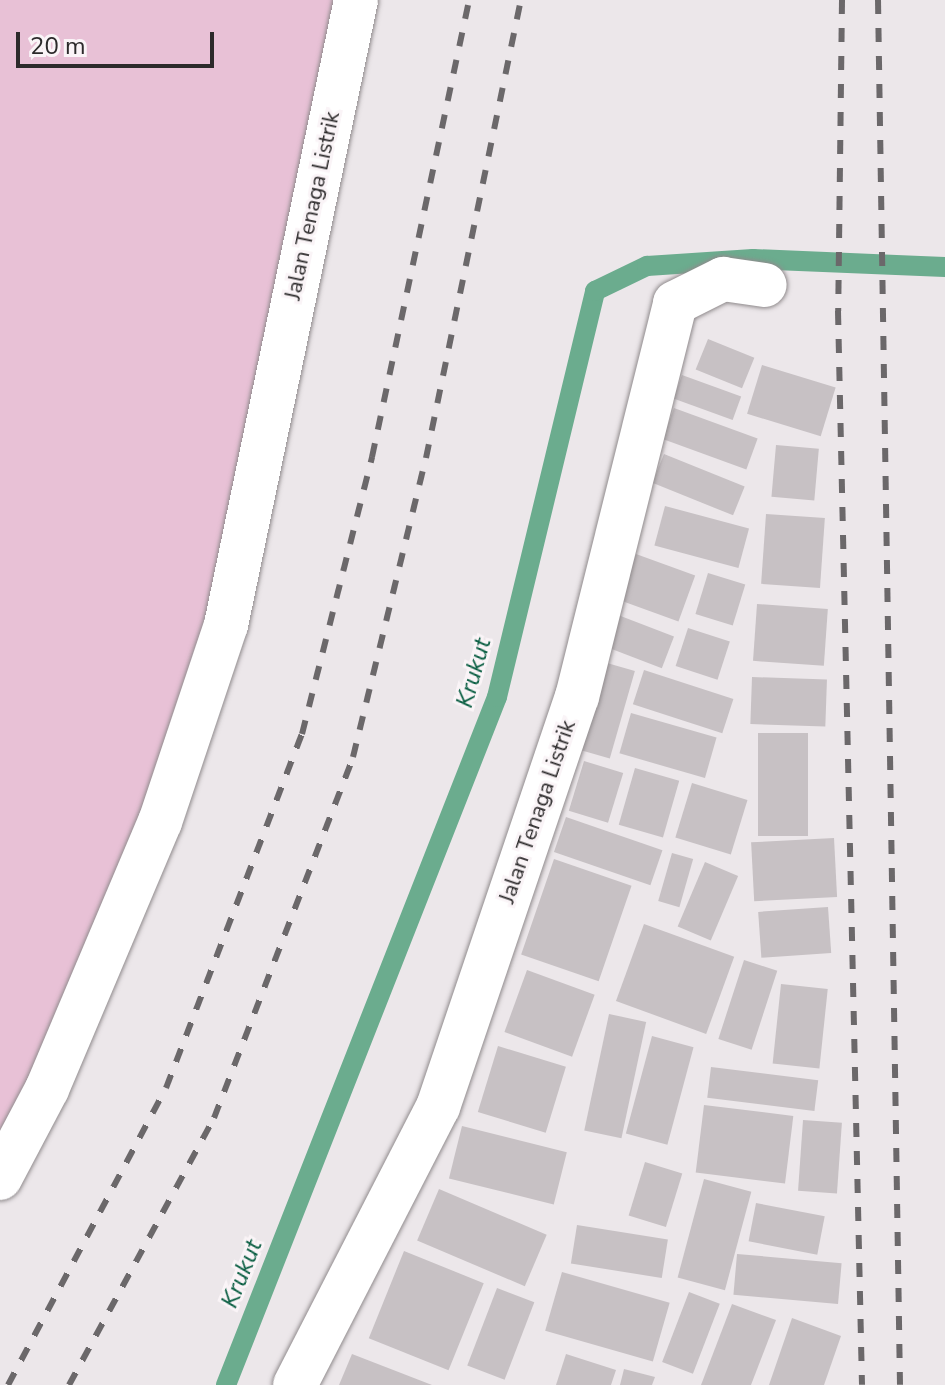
<!DOCTYPE html>
<html>
<head>
<meta charset="utf-8">
<style>
	body { margin:0 }
	#map { position:relative; width:945px; height:1385px; overflow:hidden; background:#ece7ea; font-family:"Nunito Sans",sans-serif }
	div>[style] { position:absolute }
	.green>* { inset:0; background:#e8c1d6 }
	.stream>* { height:20px; margin:-10px; padding:0 10px; transform-origin:10px; border-radius:10px; background:#6bac8e }
	.building>* { inset:0; background:#c7c1c4; transform-origin:0 0 }
	.roads { filter:drop-shadow(0 0 2px #908b8d) drop-shadow(0 0 2px #908b8d) }
	.street>* { height:44px; margin:-22px; padding:0 22px; transform-origin:22px; border-radius:22px; background:#fff }
	.rail>* { height:6px; margin-top:-3px; transform-origin:0; background:repeating-linear-gradient(90deg,#6b686a 0 14px,transparent 0 28px) }
	span { translate:-50% -50%; white-space:nowrap; text-align:center; line-height:1.15; -webkit-text-stroke:6px #faf4f7; paint-order:stroke }
	.street-label { font-size:22px; color:#2c2a2b }
	.water-label { font-size:24px; color:#085d41; font-style:italic }
	.scale { position:absolute; left:16px; top:32px; width:198px; height:36px; box-sizing:border-box; border:4px solid #2c2a2b; border-top:0; padding-left:10px; font-size:24px; line-height:28px; white-space:nowrap; color:#2c2a2b; -webkit-text-stroke:6px #faf4f7; paint-order:stroke }
</style>
</head>
<body>
<div id="map">
	<div class="green">
		<i style="clip-path:polygon(0 0,358px 0,272px 498px,0 1192px)"></i>
	</div>
	<div class="stream">
		<i style="left:226px;top:1385px;width:739px;rotate:-68.5deg"></i>
		<i style="left:497px;top:697px;width:418px;rotate:-76.4deg"></i>
		<i style="left:595px;top:291px;width:58px;rotate:-25.7deg"></i>
		<i style="left:647px;top:266px;width:106px;rotate:-3.8deg"></i>
		<i style="left:753px;top:259px;width:192px;rotate:2.4deg"></i>
	</div>
	<div class="building">
		<i style="left:708px;top:339px;width:50px;height:33px;rotate:22deg"></i>
		<i style="left:762px;top:365px;width:77px;height:51px;rotate:17deg"></i>
		<i style="left:682px;top:375px;width:63px;height:25px;rotate:20deg"></i>
		<i style="left:674px;top:408px;width:89px;height:33px;rotate:20deg"></i>
		<i style="left:776px;top:445px;width:43px;height:52px;rotate:5deg"></i>
		<i style="left:664px;top:454px;width:87px;height:31px;rotate:22deg"></i>
		<i style="left:665px;top:506px;width:87px;height:41px;rotate:15deg"></i>
		<i style="left:766px;top:514px;width:59px;height:70px;rotate:4deg"></i>
		<i style="left:636px;top:554px;width:63px;height:49px;rotate:20deg"></i>
		<i style="left:708px;top:573px;width:39px;height:43px;rotate:17deg"></i>
		<i style="left:757px;top:604px;width:71px;height:57px;rotate:4deg"></i>
		<i style="left:618px;top:615px;width:60px;height:34px;rotate:21deg"></i>
		<i style="left:688px;top:628px;width:44px;height:40px;rotate:18deg"></i>
		<i style="left:607px;top:663px;width:29px;height:91px;rotate:16deg"></i>
		<i style="left:644px;top:670px;width:94px;height:36px;rotate:18deg"></i>
		<i style="left:752px;top:677px;width:75px;height:47px;rotate:2deg"></i>
		<i style="left:631px;top:713px;width:89px;height:42px;rotate:16deg"></i>
		<i style="left:808px;top:733px;width:103px;height:50px;rotate:90deg"></i>
		<i style="left:584px;top:761px;width:41px;height:52px;rotate:17deg"></i>
		<i style="left:635px;top:768px;width:46px;height:59px;rotate:16deg"></i>
		<i style="left:692px;top:783px;width:58px;height:57px;rotate:17deg"></i>
		<i style="left:566px;top:817px;width:102px;height:37px;rotate:19deg"></i>
		<i style="left:834px;top:838px;width:59px;height:83px;rotate:87deg"></i>
		<i style="left:672px;top:853px;width:22px;height:50px;rotate:16deg"></i>
		<i style="left:554px;top:859px;width:82px;height:101px;rotate:19deg"></i>
		<i style="left:705px;top:862px;width:36px;height:70px;rotate:23deg"></i>
		<i style="left:828px;top:907px;width:46px;height:70px;rotate:86deg"></i>
		<i style="left:644px;top:924px;width:96px;height:82px;rotate:20deg"></i>
		<i style="left:744px;top:960px;width:35px;height:83px;rotate:18deg"></i>
		<i style="left:527px;top:970px;width:72px;height:66px;rotate:20deg"></i>
		<i style="left:781px;top:984px;width:47px;height:80px;rotate:6deg"></i>
		<i style="left:609px;top:1014px;width:38px;height:119px;rotate:12deg"></i>
		<i style="left:652px;top:1036px;width:43px;height:101px;rotate:15deg"></i>
		<i style="left:498px;top:1046px;width:71px;height:69px;rotate:17deg"></i>
		<i style="left:711px;top:1067px;width:108px;height:31px;rotate:7deg"></i>
		<i style="left:704px;top:1105px;width:90px;height:68px;rotate:7deg"></i>
		<i style="left:803px;top:1120px;width:39px;height:71px;rotate:4deg"></i>
		<i style="left:462px;top:1126px;width:108px;height:54px;rotate:14deg"></i>
		<i style="left:645px;top:1162px;width:39px;height:56px;rotate:17deg"></i>
		<i style="left:704px;top:1179px;width:49px;height:102px;rotate:15deg"></i>
		<i style="left:439px;top:1189px;width:117px;height:56px;rotate:23deg"></i>
		<i style="left:756px;top:1203px;width:70px;height:39px;rotate:11deg"></i>
		<i style="left:577px;top:1225px;width:92px;height:39px;rotate:9deg"></i>
		<i style="left:404px;top:1251px;width:86px;height:94px;rotate:22deg"></i>
		<i style="left:737px;top:1254px;width:105px;height:41px;rotate:5deg"></i>
		<i style="left:562px;top:1272px;width:112px;height:61px;rotate:16deg"></i>
		<i style="left:497px;top:1288px;width:40px;height:83px;rotate:21deg"></i>
		<i style="left:689px;top:1292px;width:33px;height:75px;rotate:21deg"></i>
		<i style="clip-path:polygon(732px 1304px,776px 1320px,751px 1385px,701px 1385px)"></i>
		<i style="clip-path:polygon(792px 1318px,841px 1336px,824px 1385px,769px 1385px)"></i>
		<i style="clip-path:polygon(352px 1354px,432px 1385px,339px 1385px)"></i>
		<i style="clip-path:polygon(566px 1354px,616px 1370px,611px 1385px,556px 1385px)"></i>
		<i style="clip-path:polygon(624px 1369px,655px 1377px,652px 1385px,620px 1385px)"></i>
	</div>
	<div class="roads">
		<div class="street">
			<i style="left:0;top:1178px;width:101px;rotate:-62.2deg"></i>
			<i style="left:47px;top:1089px;width:290px;rotate:-67.1deg"></i>
			<i style="left:160px;top:822px;width:208px;rotate:-71.5deg"></i>
			<i style="left:226px;top:625px;width:638px;rotate:-78.25deg"></i>
			<i style="left:295px;top:1385px;width:313px;rotate:-62.8deg"></i>
			<i style="left:438px;top:1107px;width:433px;rotate:-71.3deg"></i>
			<i style="left:577px;top:697px;width:406px;rotate:-76deg"></i>
			<i style="left:675px;top:303px;width:54px;rotate:-26.6deg"></i>
			<i style="left:723px;top:279px;width:42px;rotate:8.1deg"></i>
		</div>
	</div>
	<div class="rail">
		<i style="left:842px;top:0;width:311px;rotate:90.7deg"></i>
		<i style="left:838px;top:311px;width:1074px;rotate:88.72deg"></i>
		<i style="left:878px;top:0;width:1385px;rotate:89.09deg"></i>
		<i style="left:8px;top:1385px;width:336px;rotate:-62deg"></i>
		<i style="left:166px;top:1088px;width:379px;rotate:-69deg"></i>
		<i style="left:302px;top:734px;width:286px;rotate:-75.8deg"></i>
		<i style="left:372px;top:457px;width:467px;rotate:-78deg"></i>
		<i style="left:69px;top:1385px;width:304px;rotate:-61.5deg"></i>
		<i style="left:214px;top:1118px;width:387px;rotate:-68.9deg"></i>
		<i style="left:353px;top:757px;width:308px;rotate:-76.3deg"></i>
		<i style="left:426px;top:458px;width:468px;rotate:-78.3deg"></i>
	</div>
	<div class="street-label">
		<span style="left:313px;top:206px;rotate:-78deg">Jalan Tenaga Listrik</span>
		<span style="left:538px;top:812px;rotate:-71deg">Jalan Tenaga Listrik</span>
	</div>
	<div class="water-label">
		<span style="left:474px;top:673px;rotate:-74deg">Krukut</span>
		<span style="left:242px;top:1274px;rotate:-68deg">Krukut</span>
	</div>
	<div class="scale">20 m</div>
</div>
</body>
</html>
